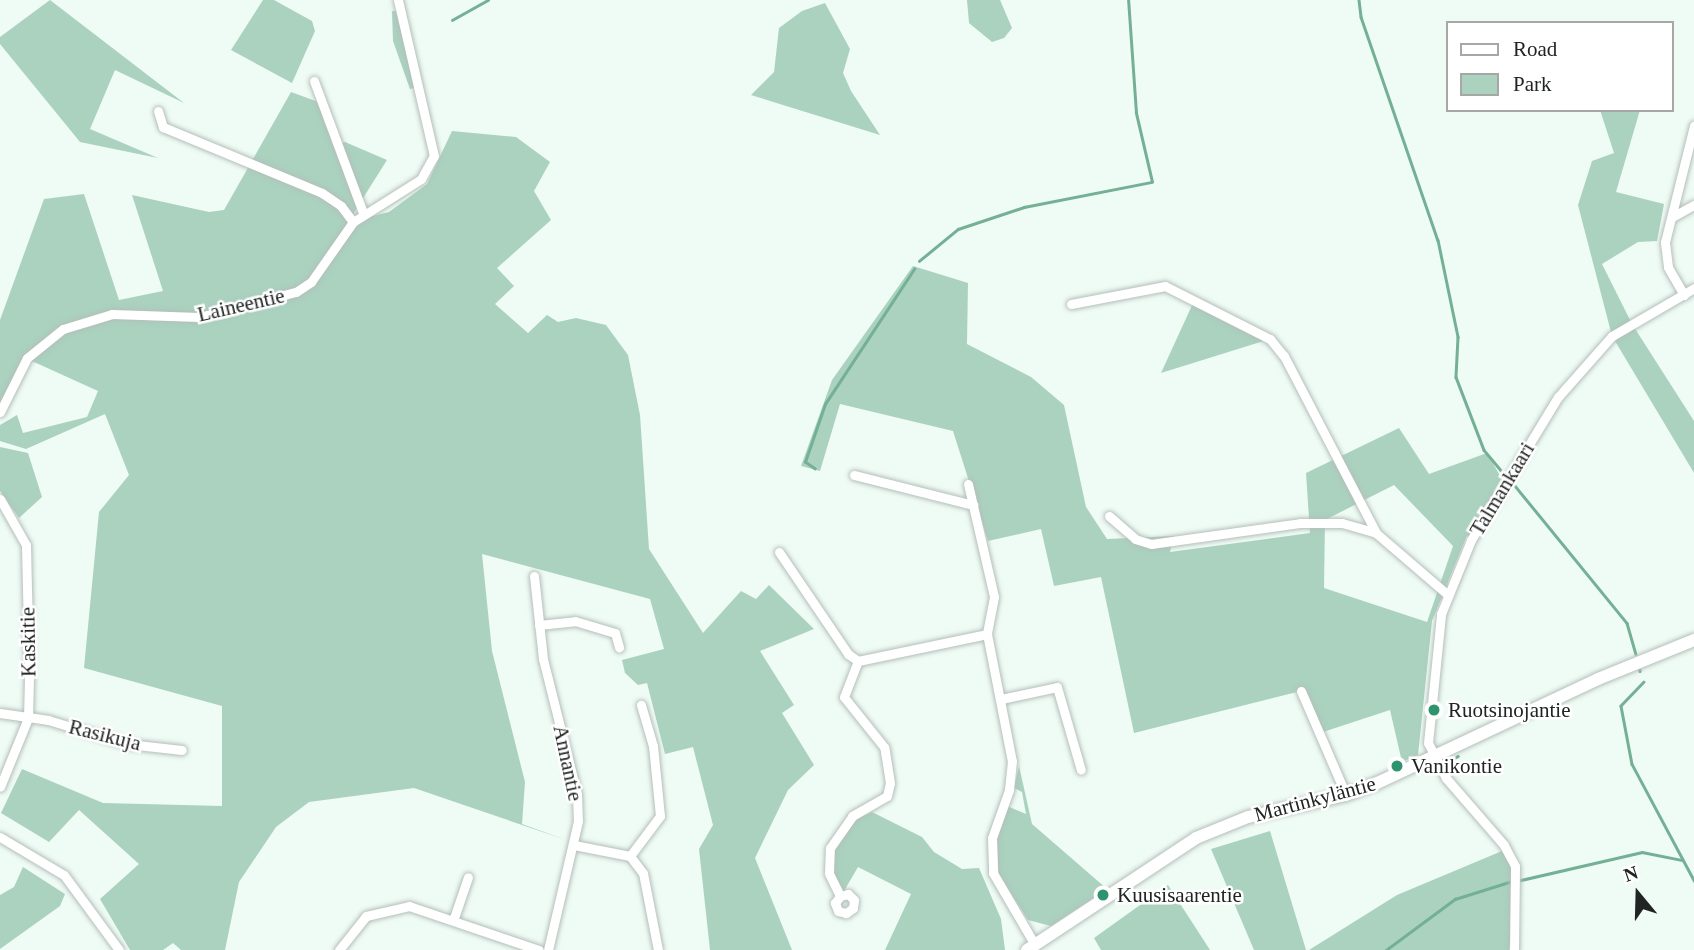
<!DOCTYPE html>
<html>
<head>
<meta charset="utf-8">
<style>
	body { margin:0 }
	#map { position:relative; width:1694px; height:950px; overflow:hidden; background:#effbf5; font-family:Georgia,serif }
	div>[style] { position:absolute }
	.green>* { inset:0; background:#aad2bf }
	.stream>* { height:2.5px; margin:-1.25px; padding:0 1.25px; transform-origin:1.25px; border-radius:1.25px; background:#74b095 }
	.roads { filter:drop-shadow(0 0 2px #b4bfba) drop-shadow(0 0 2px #b4bfba) }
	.street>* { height:9px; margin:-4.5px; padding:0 4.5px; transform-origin:4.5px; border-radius:4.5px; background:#fff }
	.secondary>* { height:12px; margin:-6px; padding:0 6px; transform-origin:6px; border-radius:6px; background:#fff }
	.dots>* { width:19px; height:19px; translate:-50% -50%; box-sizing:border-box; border:4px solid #fff; border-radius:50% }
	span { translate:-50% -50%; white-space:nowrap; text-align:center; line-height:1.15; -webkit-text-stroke:5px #fff; paint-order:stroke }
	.street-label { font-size:21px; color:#202422 }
	.poi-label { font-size:21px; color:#202422 }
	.left { translate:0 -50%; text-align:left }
	.legend { position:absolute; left:1446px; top:21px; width:228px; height:91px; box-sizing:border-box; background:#fff; border:2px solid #a6a7a7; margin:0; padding:9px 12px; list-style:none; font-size:21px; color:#202422 }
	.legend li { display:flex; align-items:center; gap:14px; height:35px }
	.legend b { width:35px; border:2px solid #a6a7a7 }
	.north { position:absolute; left:1603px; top:859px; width:70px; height:70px; -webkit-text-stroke:5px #fff; paint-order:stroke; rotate:341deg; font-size:19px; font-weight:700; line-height:28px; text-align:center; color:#202422 }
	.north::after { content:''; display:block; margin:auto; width:24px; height:32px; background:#202422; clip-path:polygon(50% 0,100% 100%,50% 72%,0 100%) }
</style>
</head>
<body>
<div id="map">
	<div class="green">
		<i style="clip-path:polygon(50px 0,184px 103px,115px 70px,90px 129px,158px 158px,80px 142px,0 44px,0 37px)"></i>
		<i style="clip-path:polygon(263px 0,274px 0,312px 21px,315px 31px,292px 83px,231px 50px)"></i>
		<i style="clip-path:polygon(967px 0,1000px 0,1012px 28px,1004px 38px,992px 42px,969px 23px)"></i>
		<i style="clip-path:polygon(825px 3px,850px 49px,843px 73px,851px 91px,880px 135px,751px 95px,774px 72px,779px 28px,802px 11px)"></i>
		<i style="clip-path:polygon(392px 11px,399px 11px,418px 87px,410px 89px,393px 41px)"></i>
		<i style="clip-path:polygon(291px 92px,321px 103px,335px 145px,345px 142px,387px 160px,348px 222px,389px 212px,427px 184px,452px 131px,516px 137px,550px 162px,534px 191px,551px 220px,497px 268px,514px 286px,495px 304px,528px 333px,547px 315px,558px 322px,576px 318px,606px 325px,628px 355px,640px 415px,649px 549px,703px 633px,741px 591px,756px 599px,769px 585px,814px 629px,760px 651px,794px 705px,782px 713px,814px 765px,788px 790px,755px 858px,792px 950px,710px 950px,699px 849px,713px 825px,693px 747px,665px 754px,647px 683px,638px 685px,625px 673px,622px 660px,664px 649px,650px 599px,482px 554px,492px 651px,525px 782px,522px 824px,566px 840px,414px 788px,309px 802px,276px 827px,239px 882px,225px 950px,181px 950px,173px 943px,163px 950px,130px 950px,100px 899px,139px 864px,79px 810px,49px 842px,1px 813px,22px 769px,103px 803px,222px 806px,222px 706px,84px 668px,99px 512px,129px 475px,105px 414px,26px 449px,0 441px,0 425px,17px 415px,23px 433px,87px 417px,98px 391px,23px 357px,0 404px,0 320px,44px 199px,84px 194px,119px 300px,163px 291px,132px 195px,209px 212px,224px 210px)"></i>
		<i style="clip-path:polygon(1600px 110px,1640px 110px,1616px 192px,1664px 204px,1657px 241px,1638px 242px,1602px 264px,1632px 324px,1694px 421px,1694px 473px,1612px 336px,1578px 205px,1592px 161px,1614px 153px)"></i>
		<i style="clip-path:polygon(evenodd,913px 266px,968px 283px,967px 344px,1031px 377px,1064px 405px,1086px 507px,1107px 539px,1174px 536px,1170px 552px,1310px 533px,1306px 473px,1399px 428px,1429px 474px,1487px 453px,1503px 481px,1471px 540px,1467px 535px,1432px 621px,1418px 755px,1402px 762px,1390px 710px,1320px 733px,1301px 691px,1134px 733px,1101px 577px,1054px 586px,1041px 529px,988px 541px,953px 431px,840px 404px,820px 471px,801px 466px,832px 380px,913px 266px,1394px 485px,1453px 546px,1427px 622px,1324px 588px,1325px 520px,1394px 485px)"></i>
		<i style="clip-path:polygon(1194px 301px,1270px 339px,1161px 373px)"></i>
		<i style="clip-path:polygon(0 447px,28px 453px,42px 497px,19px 518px,0 491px)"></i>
		<i style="clip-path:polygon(1019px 766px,1032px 824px,1107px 889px,1051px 926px,1028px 920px,997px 871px,995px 843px,1007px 806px,1026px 814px,1022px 792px,1014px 788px)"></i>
		<i style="clip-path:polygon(872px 812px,922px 837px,934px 852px,962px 869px,979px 868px,1001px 919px,1005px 950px,885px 950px,911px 894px,858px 867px,844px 891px,833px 872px,834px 851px,855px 820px)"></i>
		<i style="clip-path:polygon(1270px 831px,1306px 950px,1254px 950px,1211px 849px)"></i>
		<i style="clip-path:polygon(1504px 845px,1515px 866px,1518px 896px,1509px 950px,1309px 950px,1397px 895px,1502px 851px)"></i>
		<i style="clip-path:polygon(23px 867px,65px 894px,60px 906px,0 949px,0 895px,14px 887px)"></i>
		<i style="clip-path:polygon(1168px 885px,1210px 950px,1101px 950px,1094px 938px)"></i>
	</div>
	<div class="stream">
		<i style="left:1359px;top:0;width:17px;rotate:83deg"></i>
		<i style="left:1361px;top:17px;width:236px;rotate:71deg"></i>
		<i style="left:1438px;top:240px;width:99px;rotate:78.3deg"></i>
		<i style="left:1458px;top:337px;width:40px;rotate:92.9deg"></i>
		<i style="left:1456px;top:377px;width:78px;rotate:69deg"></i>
		<i style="left:1484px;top:450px;width:26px;rotate:50deg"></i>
		<i style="left:452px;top:20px;width:41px;rotate:-29.1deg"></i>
		<i style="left:919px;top:261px;width:50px;rotate:-39.4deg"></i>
		<i style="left:958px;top:229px;width:70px;rotate:-18.4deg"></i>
		<i style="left:1024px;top:207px;width:130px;rotate:-11.1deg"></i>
		<i style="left:1152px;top:182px;width:71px;rotate:-103.1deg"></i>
		<i style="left:1136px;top:113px;width:113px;rotate:-94deg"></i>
		<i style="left:815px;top:469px;width:12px;rotate:-145deg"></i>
		<i style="left:805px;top:462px;width:61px;rotate:-71deg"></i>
		<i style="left:825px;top:404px;width:162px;rotate:-56.6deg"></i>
		<i style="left:1512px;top:482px;width:182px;rotate:50.8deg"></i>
		<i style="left:1627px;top:623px;width:32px;rotate:74deg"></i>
		<i style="left:1640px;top:670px;width:1px;rotate:90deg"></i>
		<i style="left:1644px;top:682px;width:33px;rotate:134deg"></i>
		<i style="left:1621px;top:706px;width:59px;rotate:79.3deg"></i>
		<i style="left:1632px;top:764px;width:132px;rotate:61.9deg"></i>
		<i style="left:1446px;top:762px;width:13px;rotate:-27deg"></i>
		<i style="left:1521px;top:880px;width:124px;rotate:-13deg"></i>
		<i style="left:1642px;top:852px;width:41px;rotate:11.3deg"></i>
		<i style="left:1386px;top:950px;width:86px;rotate:-36.5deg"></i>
		<i style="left:1455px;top:899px;width:57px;rotate:-17.5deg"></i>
	</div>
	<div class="roads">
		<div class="street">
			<i style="left:314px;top:81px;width:141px;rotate:69.6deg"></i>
			<i style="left:158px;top:111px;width:17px;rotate:73deg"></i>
			<i style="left:163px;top:127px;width:172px;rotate:22.5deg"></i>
			<i style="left:322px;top:193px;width:23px;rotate:34deg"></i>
			<i style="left:341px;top:206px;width:20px;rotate:53deg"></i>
			<i style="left:1672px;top:217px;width:25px;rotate:-29deg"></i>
			<i style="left:1684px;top:295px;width:32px;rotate:-120deg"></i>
			<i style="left:1668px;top:267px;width:25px;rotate:-97deg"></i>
			<i style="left:1665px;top:242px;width:120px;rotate:-76deg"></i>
			<i style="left:1071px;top:304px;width:96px;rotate:-10.8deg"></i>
			<i style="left:1165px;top:286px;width:118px;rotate:26.8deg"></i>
			<i style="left:1270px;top:339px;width:22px;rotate:51deg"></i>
			<i style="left:1284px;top:356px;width:199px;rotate:62.5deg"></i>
			<i style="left:1376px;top:533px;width:95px;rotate:40.7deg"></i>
			<i style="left:0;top:412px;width:60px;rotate:-63.4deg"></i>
			<i style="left:27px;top:358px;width:46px;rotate:-38.9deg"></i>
			<i style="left:63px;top:329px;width:51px;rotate:-17deg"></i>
			<i style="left:112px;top:314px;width:87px;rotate:2deg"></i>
			<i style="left:199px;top:317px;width:100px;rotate:-14.5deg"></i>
			<i style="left:296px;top:292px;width:18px;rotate:-34deg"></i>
			<i style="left:311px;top:282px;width:73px;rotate:-55deg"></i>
			<i style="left:353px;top:222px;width:80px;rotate:-32.3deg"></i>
			<i style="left:421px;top:179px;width:26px;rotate:-61deg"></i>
			<i style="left:434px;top:156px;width:160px;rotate:-103deg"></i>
			<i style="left:854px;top:475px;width:123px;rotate:14.1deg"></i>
			<i style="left:968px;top:484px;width:116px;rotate:77deg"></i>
			<i style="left:994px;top:597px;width:38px;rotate:101deg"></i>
			<i style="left:987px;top:634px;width:129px;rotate:78.9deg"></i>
			<i style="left:1012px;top:761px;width:29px;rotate:96deg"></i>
			<i style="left:1009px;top:790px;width:51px;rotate:109.5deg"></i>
			<i style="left:992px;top:838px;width:35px;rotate:88deg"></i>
			<i style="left:993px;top:873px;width:83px;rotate:59.7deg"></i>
			<i style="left:0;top:499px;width:53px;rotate:60.5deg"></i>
			<i style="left:26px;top:545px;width:133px;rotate:88.7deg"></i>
			<i style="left:29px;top:678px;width:40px;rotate:91.4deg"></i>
			<i style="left:28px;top:718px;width:74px;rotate:112.1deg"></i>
			<i style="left:1109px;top:516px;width:35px;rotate:41deg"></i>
			<i style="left:1135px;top:539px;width:17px;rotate:17deg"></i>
			<i style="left:1151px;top:544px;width:150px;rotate:-8deg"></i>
			<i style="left:1300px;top:523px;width:42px"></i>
			<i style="left:1342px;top:523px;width:35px;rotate:16deg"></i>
			<i style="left:779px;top:552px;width:123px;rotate:55.9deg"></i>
			<i style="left:848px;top:654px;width:12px;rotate:35deg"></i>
			<i style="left:858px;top:661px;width:132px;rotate:-11.8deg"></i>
			<i style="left:534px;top:576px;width:83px;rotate:83.8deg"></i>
			<i style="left:543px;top:659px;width:139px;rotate:75.9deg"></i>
			<i style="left:577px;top:794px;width:27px;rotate:88deg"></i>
			<i style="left:578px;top:821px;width:132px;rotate:103.1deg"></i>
			<i style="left:539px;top:625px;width:36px;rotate:-6deg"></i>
			<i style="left:575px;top:621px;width:42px;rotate:16.7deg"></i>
			<i style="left:615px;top:633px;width:15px;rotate:74deg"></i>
			<i style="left:1301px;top:691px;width:113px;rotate:66.6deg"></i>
			<i style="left:1001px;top:699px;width:57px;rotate:-12.1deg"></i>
			<i style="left:1057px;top:687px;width:86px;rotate:73.9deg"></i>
			<i style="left:0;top:713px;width:49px;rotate:8.3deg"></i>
			<i style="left:48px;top:720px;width:84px;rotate:16.7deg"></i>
			<i style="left:128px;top:744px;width:54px;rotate:6.3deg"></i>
			<i style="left:0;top:837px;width:74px;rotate:30.7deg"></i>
			<i style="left:64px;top:875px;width:93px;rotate:53.7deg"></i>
			<i style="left:574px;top:845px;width:57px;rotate:11.1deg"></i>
			<i style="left:630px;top:856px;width:50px;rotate:-53.1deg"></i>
			<i style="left:660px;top:816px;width:70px;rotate:-95.7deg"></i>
			<i style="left:653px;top:746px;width:43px;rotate:-106.3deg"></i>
			<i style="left:630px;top:856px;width:21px;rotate:53deg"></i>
			<i style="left:643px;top:873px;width:78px;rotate:79deg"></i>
			<i style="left:848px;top:894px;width:8px;rotate:45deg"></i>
			<i style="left:854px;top:900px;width:8px;rotate:97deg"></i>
			<i style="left:853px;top:908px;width:9px;rotate:144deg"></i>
			<i style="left:846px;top:913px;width:8px;rotate:-166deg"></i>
			<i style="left:838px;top:911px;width:9px;rotate:-111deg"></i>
			<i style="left:835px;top:903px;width:9px;rotate:-54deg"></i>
			<i style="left:840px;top:896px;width:8px;rotate:-14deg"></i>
			<i style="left:840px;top:896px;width:25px;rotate:-116deg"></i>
			<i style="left:829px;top:873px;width:25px;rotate:-88deg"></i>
			<i style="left:830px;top:848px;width:39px;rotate:-55deg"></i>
			<i style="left:852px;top:816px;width:40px;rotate:-29.7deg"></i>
			<i style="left:887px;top:796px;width:13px;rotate:-77deg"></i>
			<i style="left:890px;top:783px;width:36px;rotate:-99deg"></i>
			<i style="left:884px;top:747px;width:64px;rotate:-128.7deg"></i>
			<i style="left:844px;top:697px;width:39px;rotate:-69deg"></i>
			<i style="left:454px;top:918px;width:43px;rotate:-71.1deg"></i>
			<i style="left:339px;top:950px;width:43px;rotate:-51.5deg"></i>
			<i style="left:366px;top:916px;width:44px;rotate:-13.1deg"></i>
			<i style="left:409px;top:906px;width:137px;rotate:18.7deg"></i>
			<i style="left:1514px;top:950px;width:84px;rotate:-89.3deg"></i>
			<i style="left:1515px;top:866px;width:24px;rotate:-118deg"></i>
			<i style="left:1504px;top:845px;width:89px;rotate:-130.9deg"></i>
			<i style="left:1446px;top:778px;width:39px;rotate:-117deg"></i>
			<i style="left:1428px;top:743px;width:130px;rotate:-84.2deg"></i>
			<i style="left:1441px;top:614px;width:80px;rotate:-67.9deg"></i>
			<i style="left:1471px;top:540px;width:167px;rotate:-58.7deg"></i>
			<i style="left:1558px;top:397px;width:81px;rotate:-48.5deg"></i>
			<i style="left:1612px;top:336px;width:95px;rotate:-30.3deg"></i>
		</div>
		<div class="secondary">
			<i style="left:1027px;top:950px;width:203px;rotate:-33.5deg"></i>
			<i style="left:1196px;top:838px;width:56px;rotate:-22deg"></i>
			<i style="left:1248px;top:817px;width:100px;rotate:-12.7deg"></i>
			<i style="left:1346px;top:795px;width:33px;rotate:-21deg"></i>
			<i style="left:1377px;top:783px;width:244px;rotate:-25.2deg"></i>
			<i style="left:1598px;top:679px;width:104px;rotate:-22.1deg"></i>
		</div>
	</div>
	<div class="dots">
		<i style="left:1434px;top:710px;background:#2f936f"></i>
		<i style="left:1397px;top:766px;background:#2f936f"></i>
		<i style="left:1103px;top:895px;background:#2f936f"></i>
	</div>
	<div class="street-label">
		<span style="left:241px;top:305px;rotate:-13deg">Laineentie</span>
		<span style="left:1502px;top:489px;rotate:-59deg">Talmankaari</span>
		<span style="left:28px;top:642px;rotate:-91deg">Kaskitie</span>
		<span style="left:105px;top:735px;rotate:14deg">Rasikuja</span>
		<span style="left:568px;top:763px;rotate:78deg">Annantie</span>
		<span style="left:1315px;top:799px;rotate:-15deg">Martinkyläntie</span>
	</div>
	<div class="poi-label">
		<span class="left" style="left:1448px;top:710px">Ruotsinojantie</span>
		<span class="left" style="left:1411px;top:766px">Vanikontie</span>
		<span class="left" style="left:1117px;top:895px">Kuusisaarentie</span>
	</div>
	<ul class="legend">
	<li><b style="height:9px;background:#fff"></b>Road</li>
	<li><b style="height:19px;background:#aad2bf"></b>Park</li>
	</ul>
	<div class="north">N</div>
</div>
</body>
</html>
